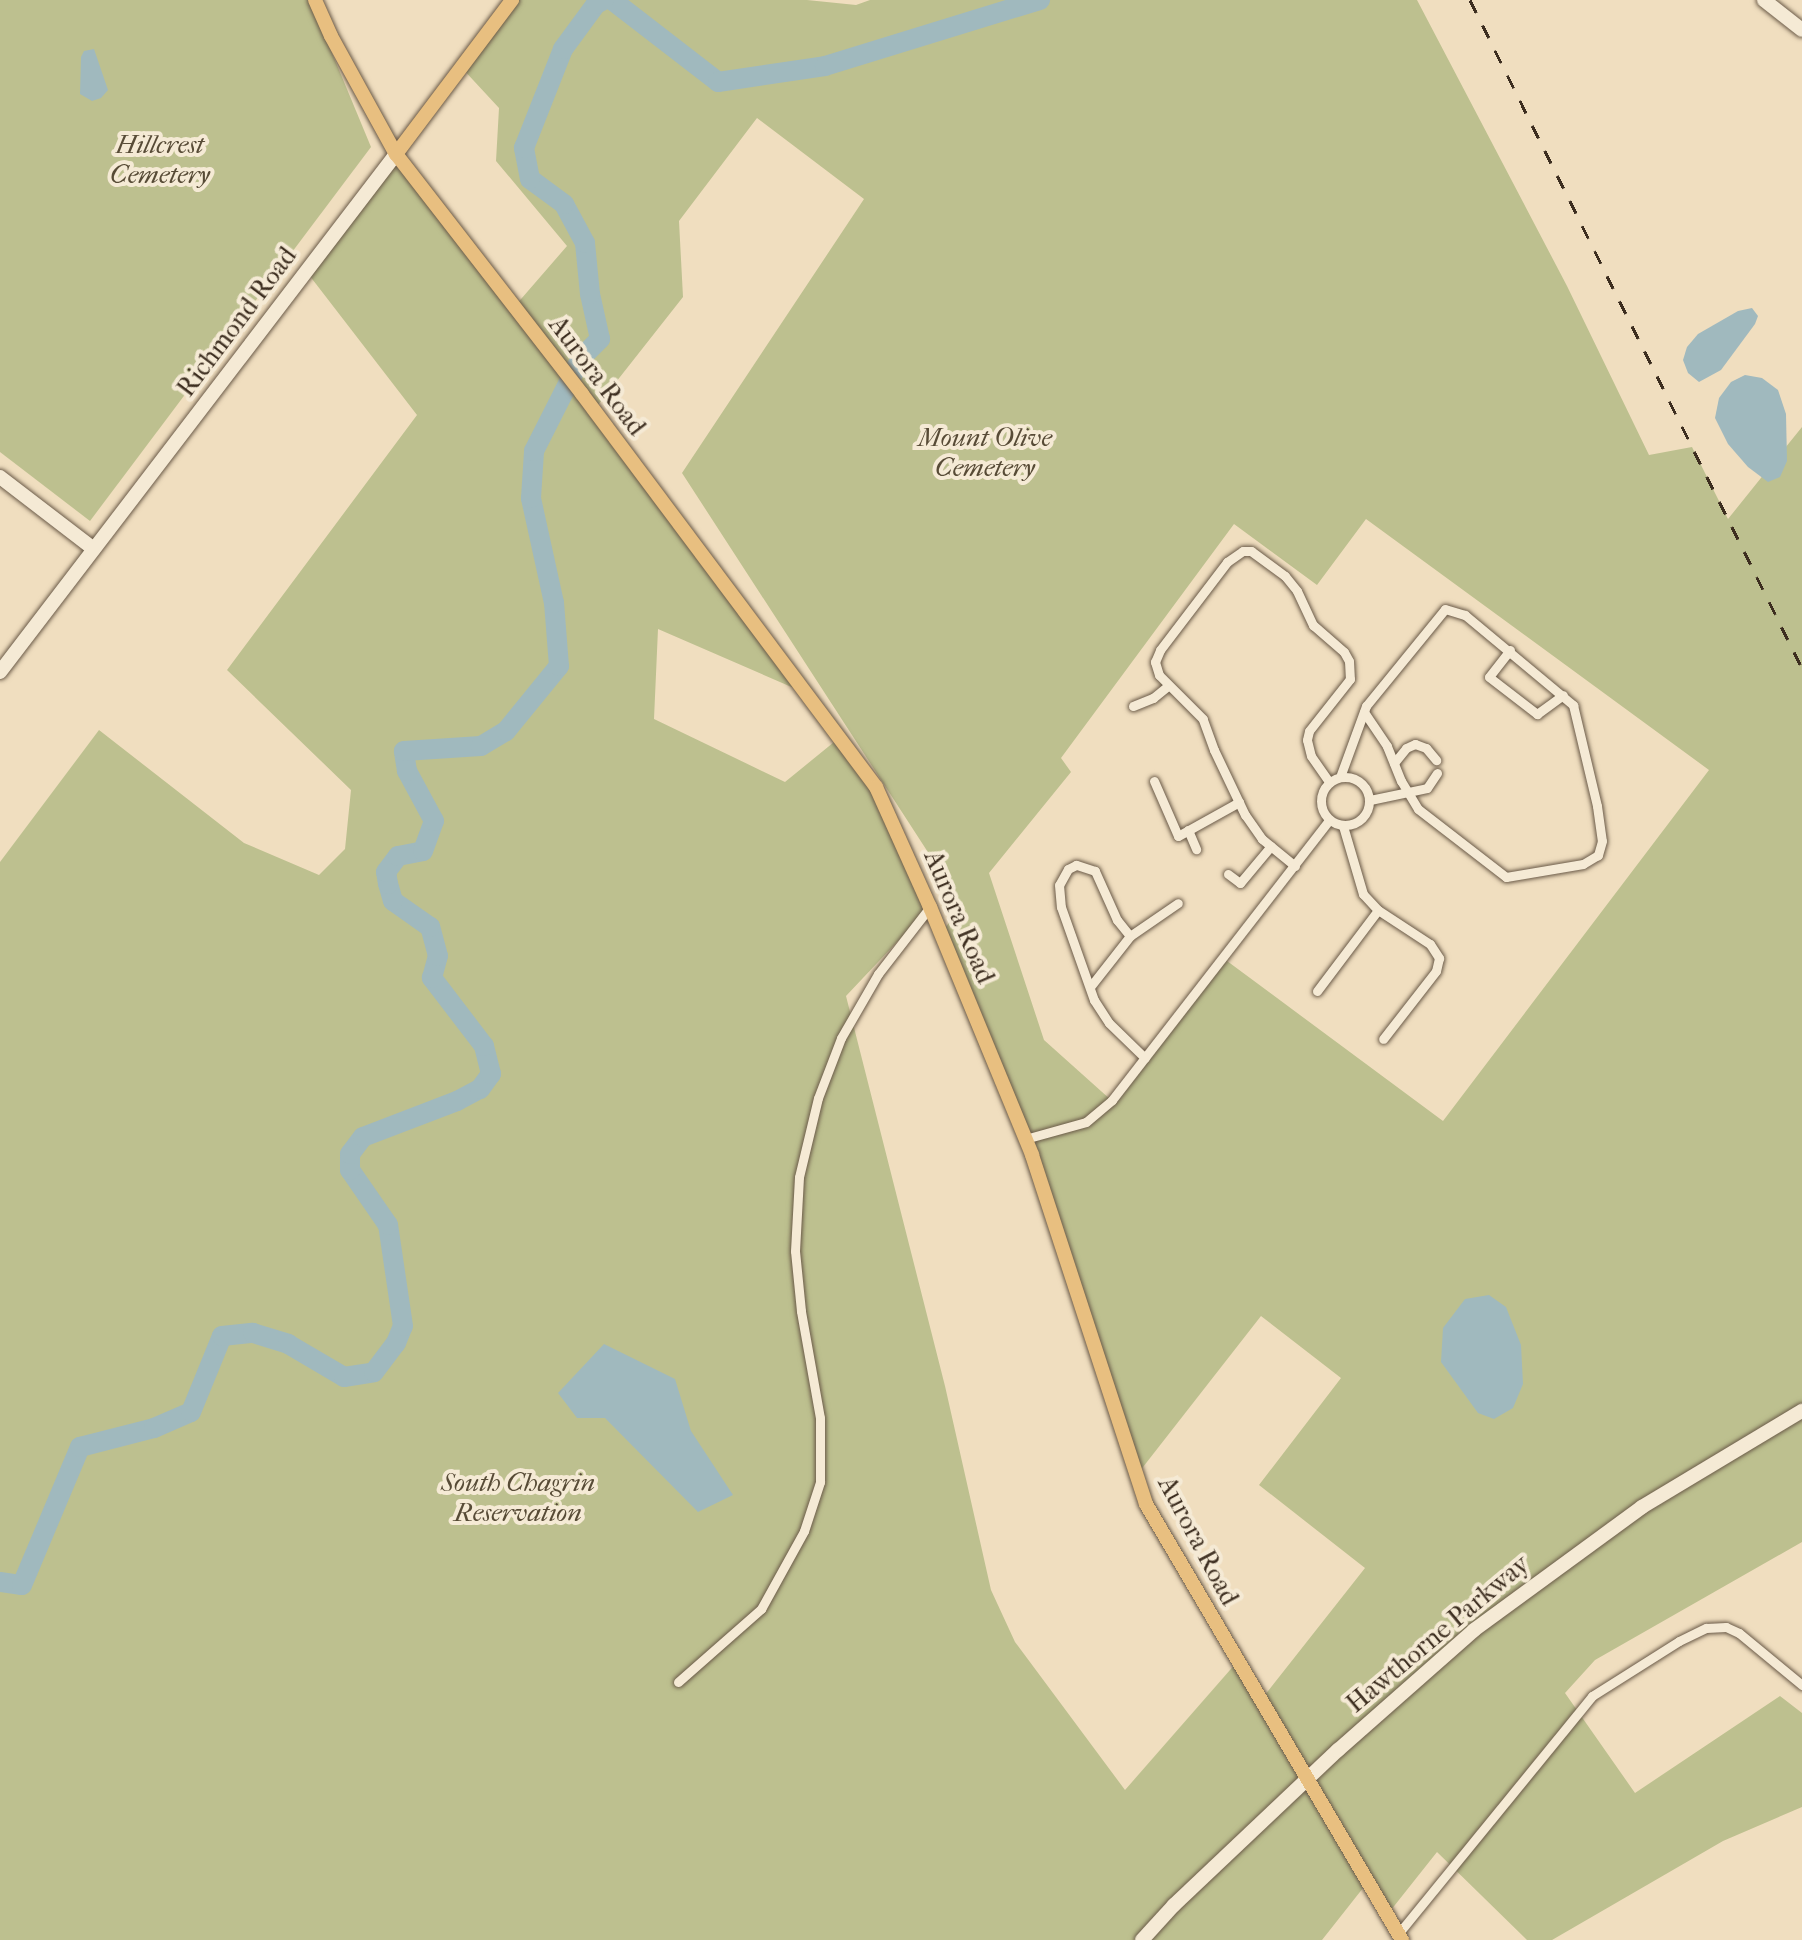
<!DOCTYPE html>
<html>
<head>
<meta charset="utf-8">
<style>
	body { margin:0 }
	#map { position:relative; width:1802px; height:1940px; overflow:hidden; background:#f0debf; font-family:"IM FELL French Canon",serif }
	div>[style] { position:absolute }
	.green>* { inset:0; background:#bdc08f }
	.water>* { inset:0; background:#a0b9be }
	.river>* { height:20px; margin:-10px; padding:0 10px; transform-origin:10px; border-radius:10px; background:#a0b9be }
	.roads { filter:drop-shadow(0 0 2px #6a5a48) drop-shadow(0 0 2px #6a5a48) }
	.street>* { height:9px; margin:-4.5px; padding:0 4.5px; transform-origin:4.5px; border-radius:4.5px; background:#f5ead5 }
	.street>.ring { margin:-4.5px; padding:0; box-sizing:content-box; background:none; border:9px solid #f5ead5; border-radius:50% }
	.secondary>* { height:14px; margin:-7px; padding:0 7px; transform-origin:7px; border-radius:7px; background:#f5ead5 }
	.primary>* { height:14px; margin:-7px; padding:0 7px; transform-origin:7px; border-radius:7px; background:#e8bf80 }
	.rail>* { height:3px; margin-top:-1.5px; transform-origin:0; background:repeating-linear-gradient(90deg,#3d2e20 0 14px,transparent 0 28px) }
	span { translate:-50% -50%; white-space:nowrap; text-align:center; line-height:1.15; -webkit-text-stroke:8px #f5ead5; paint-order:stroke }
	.park-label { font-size:26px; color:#574b36; font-style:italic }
	.street-label { font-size:26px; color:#3d2e20 }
</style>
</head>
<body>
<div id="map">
	<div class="green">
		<i style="clip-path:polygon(0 0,310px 0,371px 147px,90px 521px,0 452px)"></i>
		<i style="clip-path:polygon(evenodd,512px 0,807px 0,856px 5px,870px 0,1417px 0,1567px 286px,1649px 455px,1692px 447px,1728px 519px,1802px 427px,1802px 1542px,1595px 1660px,1565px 1693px,1635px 1793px,1780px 1696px,1802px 1713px,1802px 1807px,1723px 1841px,1552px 1940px,1527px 1940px,1437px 1852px,1387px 1915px,1367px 1883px,1322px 1940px,0 1940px,0 862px,99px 730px,244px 843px,319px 875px,345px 849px,351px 790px,227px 670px,417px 415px,306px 271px,396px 154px,515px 306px,567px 246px,496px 161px,499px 108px,461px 67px,512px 0,757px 118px,864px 199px,682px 473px,946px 880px,955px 915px,941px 933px,1032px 1155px,1136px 1476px,1261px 1316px,1341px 1378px,1259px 1485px,1365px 1568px,1261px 1700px,1237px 1662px,1125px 1790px,1015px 1642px,991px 1590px,945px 1386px,846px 996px,930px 907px,876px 787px,839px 738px,785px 782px,654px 719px,658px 629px,803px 692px,594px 410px,683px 297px,679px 221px,757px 118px,512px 0,1366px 519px,1709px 770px,1443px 1121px,1223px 958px,1111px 1100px,1044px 1040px,989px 873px,1071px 772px,1061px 758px,1234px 524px,1317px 585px,1366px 519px)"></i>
	</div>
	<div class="water">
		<i style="clip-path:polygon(94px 49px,108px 90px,101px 98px,92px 101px,80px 94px,81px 57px,84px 51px)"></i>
		<i style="clip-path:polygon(1752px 308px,1758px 316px,1755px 324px,1721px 370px,1699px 382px,1688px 373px,1683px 360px,1687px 347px,1698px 334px,1738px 311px)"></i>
		<i style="clip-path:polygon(1745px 375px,1762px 378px,1778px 390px,1786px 414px,1787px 461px,1780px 477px,1768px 482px,1748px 467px,1728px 444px,1715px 418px,1719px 398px,1731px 382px)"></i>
		<i style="clip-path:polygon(1489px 1295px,1506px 1307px,1521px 1345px,1523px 1384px,1513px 1408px,1494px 1419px,1478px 1413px,1441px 1362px,1443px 1328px,1465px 1299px)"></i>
		<i style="clip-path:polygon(604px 1344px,675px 1379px,691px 1431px,733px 1495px,698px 1512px,605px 1418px,577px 1418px,558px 1393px)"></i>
	</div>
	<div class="river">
		<i style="left:612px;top:0;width:134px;rotate:37.7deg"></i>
		<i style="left:718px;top:82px;width:108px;rotate:-8.5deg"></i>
		<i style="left:825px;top:66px;width:225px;rotate:-17.1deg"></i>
		<i style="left:0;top:1582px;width:22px;rotate:8deg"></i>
		<i style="left:22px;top:1585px;width:150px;rotate:-67.2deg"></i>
		<i style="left:80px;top:1447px;width:76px;rotate:-14.4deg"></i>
		<i style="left:154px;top:1428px;width:40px;rotate:-23.4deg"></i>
		<i style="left:191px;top:1412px;width:82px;rotate:-67.8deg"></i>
		<i style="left:222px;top:1336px;width:31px;rotate:-6deg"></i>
		<i style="left:253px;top:1333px;width:37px;rotate:17deg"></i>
		<i style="left:288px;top:1344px;width:65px;rotate:30.5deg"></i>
		<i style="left:344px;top:1377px;width:30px;rotate:-9deg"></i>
		<i style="left:374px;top:1372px;width:36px;rotate:-53deg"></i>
		<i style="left:396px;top:1343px;width:18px;rotate:-68deg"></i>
		<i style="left:403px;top:1326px;width:102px;rotate:-98.4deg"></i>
		<i style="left:388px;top:1225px;width:67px;rotate:-124.6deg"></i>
		<i style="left:350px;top:1170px;width:16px;rotate:-90deg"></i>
		<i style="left:350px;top:1154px;width:21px;rotate:-53deg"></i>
		<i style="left:363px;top:1137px;width:101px;rotate:-21deg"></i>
		<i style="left:457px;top:1101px;width:26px;rotate:-28deg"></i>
		<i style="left:480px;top:1089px;width:19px;rotate:-54deg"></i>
		<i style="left:491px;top:1074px;width:29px;rotate:-104deg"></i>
		<i style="left:484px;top:1046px;width:86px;rotate:-127.4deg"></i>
		<i style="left:432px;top:978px;width:23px;rotate:-75deg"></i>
		<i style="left:438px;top:956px;width:30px;rotate:-105deg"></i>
		<i style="left:430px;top:927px;width:45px;rotate:-144.9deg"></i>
		<i style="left:393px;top:901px;width:18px;rotate:-106deg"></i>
		<i style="left:388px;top:884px;width:12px;rotate:-99deg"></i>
		<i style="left:386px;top:872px;width:20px;rotate:-53deg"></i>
		<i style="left:398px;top:856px;width:25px;rotate:-11deg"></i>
		<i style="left:423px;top:851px;width:32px;rotate:-70deg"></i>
		<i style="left:434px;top:821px;width:57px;rotate:-118.4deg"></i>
		<i style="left:407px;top:771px;width:20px;rotate:-99deg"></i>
		<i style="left:404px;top:751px;width:77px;rotate:-3.7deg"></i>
		<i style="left:481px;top:746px;width:29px;rotate:-31deg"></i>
		<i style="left:506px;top:731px;width:84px;rotate:-50.8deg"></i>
		<i style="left:559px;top:666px;width:63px;rotate:-94.5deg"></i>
		<i style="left:554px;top:603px;width:107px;rotate:-102.4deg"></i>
		<i style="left:531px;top:498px;width:47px;rotate:-86.3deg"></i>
		<i style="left:534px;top:451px;width:104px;rotate:-63.2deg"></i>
		<i style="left:581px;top:358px;width:27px;rotate:-45deg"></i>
		<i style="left:600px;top:339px;width:46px;rotate:-102.5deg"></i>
		<i style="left:590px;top:294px;width:51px;rotate:-95.6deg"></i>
		<i style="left:585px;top:243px;width:44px;rotate:-118.3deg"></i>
		<i style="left:564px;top:204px;width:42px;rotate:-143.7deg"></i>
		<i style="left:530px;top:179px;width:32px;rotate:-101deg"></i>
		<i style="left:524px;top:148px;width:106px;rotate:-68.5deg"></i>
		<i style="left:563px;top:49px;width:56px;rotate:-53.7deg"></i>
		<i style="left:596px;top:4px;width:9px;rotate:-27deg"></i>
	</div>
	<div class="roads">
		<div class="street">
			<i style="left:1510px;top:650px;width:34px;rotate:128deg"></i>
			<i style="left:1489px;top:677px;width:61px;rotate:37.6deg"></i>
			<i style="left:1537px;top:714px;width:32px;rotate:-36deg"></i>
			<i style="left:1133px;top:706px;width:22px;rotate:-22deg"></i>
			<i style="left:1153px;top:698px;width:19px;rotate:-39deg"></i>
			<i style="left:1394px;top:763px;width:19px;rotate:-51deg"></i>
			<i style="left:1406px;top:748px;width:10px;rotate:-24deg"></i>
			<i style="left:1415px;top:744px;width:12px;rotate:20deg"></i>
			<i style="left:1426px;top:748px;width:16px;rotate:50deg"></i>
			<i class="ring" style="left:1321px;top:777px;width:39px;height:39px"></i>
			<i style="left:1340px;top:777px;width:76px;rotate:-69.9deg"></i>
			<i style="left:1366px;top:706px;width:125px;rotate:-50.8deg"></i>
			<i style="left:1445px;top:609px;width:21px;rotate:17deg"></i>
			<i style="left:1465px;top:615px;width:141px;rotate:39.8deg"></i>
			<i style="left:1573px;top:705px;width:104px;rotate:76.6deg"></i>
			<i style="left:1597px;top:806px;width:35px;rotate:82deg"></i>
			<i style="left:1602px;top:841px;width:15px;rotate:106deg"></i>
			<i style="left:1598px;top:855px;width:17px;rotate:149deg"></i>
			<i style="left:1583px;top:864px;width:78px;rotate:170.4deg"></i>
			<i style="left:1506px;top:877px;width:111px;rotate:-142.3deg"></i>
			<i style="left:1418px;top:809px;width:33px;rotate:-121deg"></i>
			<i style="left:1401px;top:781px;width:38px;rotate:-112deg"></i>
			<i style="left:1387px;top:746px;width:41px;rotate:-124.1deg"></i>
			<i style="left:1154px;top:781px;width:60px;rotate:66.4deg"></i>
			<i style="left:1178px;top:836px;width:70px;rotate:-29.1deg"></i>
			<i style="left:1370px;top:800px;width:58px;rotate:-11.9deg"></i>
			<i style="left:1427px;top:788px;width:18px;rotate:-56deg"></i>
			<i style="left:1343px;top:826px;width:71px;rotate:73.6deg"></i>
			<i style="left:1363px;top:894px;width:22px;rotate:47deg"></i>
			<i style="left:1378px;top:910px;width:62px;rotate:33.2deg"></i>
			<i style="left:1430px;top:944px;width:17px;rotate:57deg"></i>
			<i style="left:1439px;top:958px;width:13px;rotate:103deg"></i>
			<i style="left:1436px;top:971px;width:86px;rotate:127.9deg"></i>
			<i style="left:1188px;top:830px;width:21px;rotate:67deg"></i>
			<i style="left:1295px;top:866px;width:43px;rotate:-140.7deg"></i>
			<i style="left:1262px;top:839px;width:29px;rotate:-125deg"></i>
			<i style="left:1245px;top:815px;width:72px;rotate:-115.5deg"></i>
			<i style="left:1214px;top:750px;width:33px;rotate:-110deg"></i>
			<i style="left:1203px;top:719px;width:62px;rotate:-135deg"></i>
			<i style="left:1159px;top:675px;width:14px;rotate:-107deg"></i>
			<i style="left:1155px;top:662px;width:13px;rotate:-67deg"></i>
			<i style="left:1160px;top:650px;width:111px;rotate:-52.7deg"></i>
			<i style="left:1227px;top:562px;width:19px;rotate:-35deg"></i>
			<i style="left:1243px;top:551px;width:8px"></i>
			<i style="left:1251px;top:551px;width:42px;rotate:36.3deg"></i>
			<i style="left:1285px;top:576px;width:19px;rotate:51deg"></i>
			<i style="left:1297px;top:591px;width:38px;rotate:65deg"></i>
			<i style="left:1313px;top:625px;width:41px;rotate:41.1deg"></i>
			<i style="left:1344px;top:652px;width:10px;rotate:61deg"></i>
			<i style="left:1349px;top:661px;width:18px;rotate:87deg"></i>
			<i style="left:1350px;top:679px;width:66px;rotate:128.3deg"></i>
			<i style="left:1309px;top:731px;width:9px;rotate:103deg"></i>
			<i style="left:1307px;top:740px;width:16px;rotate:76deg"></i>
			<i style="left:1311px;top:756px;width:32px;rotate:55deg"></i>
			<i style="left:1228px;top:874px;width:15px;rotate:37deg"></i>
			<i style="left:1240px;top:883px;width:48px;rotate:-50deg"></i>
			<i style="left:1130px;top:936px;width:21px;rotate:-129deg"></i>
			<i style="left:1117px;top:920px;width:54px;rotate:-114.2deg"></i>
			<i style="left:1095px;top:871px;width:20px;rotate:-162deg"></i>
			<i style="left:1076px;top:865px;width:9px;rotate:153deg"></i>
			<i style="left:1068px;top:869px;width:18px;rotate:119deg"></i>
			<i style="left:1059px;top:885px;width:22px;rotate:85deg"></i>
			<i style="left:1061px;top:907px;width:99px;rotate:70.5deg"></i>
			<i style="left:1094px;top:1000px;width:27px;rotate:57deg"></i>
			<i style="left:1109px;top:1023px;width:50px;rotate:44.2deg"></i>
			<i style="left:1090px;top:987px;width:65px;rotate:-51.9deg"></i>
			<i style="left:1130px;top:936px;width:58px;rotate:-34.5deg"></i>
			<i style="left:1317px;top:991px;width:101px;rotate:-53deg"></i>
			<i style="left:1025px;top:1139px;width:63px;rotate:-15.6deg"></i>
			<i style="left:1086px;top:1122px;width:34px;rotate:-40deg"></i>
			<i style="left:1112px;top:1100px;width:354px;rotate:-52.2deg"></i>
			<i style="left:678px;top:1682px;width:111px;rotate:-41.3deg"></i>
			<i style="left:761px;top:1609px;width:89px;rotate:-61.1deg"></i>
			<i style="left:804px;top:1531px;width:52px;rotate:-71.9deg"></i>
			<i style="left:820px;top:1482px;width:64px;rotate:-90deg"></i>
			<i style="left:820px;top:1418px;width:109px;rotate:-100.1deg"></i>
			<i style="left:801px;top:1311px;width:60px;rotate:-95.7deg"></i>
			<i style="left:795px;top:1251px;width:74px;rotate:-86.9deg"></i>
			<i style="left:799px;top:1177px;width:81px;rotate:-76.5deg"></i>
			<i style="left:818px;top:1098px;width:64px;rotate:-69deg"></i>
			<i style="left:841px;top:1038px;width:74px;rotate:-60deg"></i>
			<i style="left:878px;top:974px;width:85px;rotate:-52.2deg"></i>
			<i style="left:1398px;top:1934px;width:307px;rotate:-50.8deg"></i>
			<i style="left:1592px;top:1696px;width:103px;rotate:-32.3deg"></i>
			<i style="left:1679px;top:1641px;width:30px;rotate:-26deg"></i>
			<i style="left:1706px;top:1628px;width:20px;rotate:-3deg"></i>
			<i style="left:1726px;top:1627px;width:14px;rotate:25deg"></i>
			<i style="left:1739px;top:1633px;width:82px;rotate:39.5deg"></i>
		</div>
		<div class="secondary">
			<i style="left:1764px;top:0;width:48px;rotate:38.3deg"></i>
			<i style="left:0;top:477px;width:118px;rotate:37.5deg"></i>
			<i style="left:0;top:672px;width:652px;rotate:-52.6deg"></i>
			<i style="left:1142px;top:1940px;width:47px;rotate:-47.6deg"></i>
			<i style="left:1174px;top:1905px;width:226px;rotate:-43.4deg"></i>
			<i style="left:1338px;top:1750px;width:181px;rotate:-41.4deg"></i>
			<i style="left:1474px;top:1630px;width:208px;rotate:-36.2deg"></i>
			<i style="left:1642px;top:1507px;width:187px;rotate:-31deg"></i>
		</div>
		<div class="primary">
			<i style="left:315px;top:0;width:39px;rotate:66deg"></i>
			<i style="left:331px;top:36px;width:135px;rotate:61.2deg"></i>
			<i style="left:396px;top:154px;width:304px;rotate:52.2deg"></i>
			<i style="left:582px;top:394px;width:491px;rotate:53.2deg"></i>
			<i style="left:876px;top:787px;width:132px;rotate:65.8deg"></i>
			<i style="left:930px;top:907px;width:268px;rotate:67.6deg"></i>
			<i style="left:1032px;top:1155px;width:367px;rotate:71.9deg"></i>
			<i style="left:1146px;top:1504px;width:506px;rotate:59.58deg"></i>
			<i style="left:396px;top:154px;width:193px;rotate:-53deg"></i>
		</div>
	</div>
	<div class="rail">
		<i style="left:1470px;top:0;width:746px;rotate:63.57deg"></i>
	</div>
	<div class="park-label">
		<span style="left:160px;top:160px">Hillcrest<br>Cemetery</span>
		<span style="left:985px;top:453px">Mount Olive<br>Cemetery</span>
		<span style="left:518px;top:1498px">South Chagrin<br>Reservation</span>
	</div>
	<div class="street-label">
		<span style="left:237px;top:322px;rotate:-53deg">Richmond Road</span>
		<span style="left:597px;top:376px;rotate:53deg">Aurora Road</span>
		<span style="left:959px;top:917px;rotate:67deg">Aurora Road</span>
		<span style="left:1198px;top:1541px;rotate:62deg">Aurora Road</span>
		<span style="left:1438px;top:1634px;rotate:-40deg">Hawthorne Parkway</span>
	</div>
</div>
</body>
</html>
